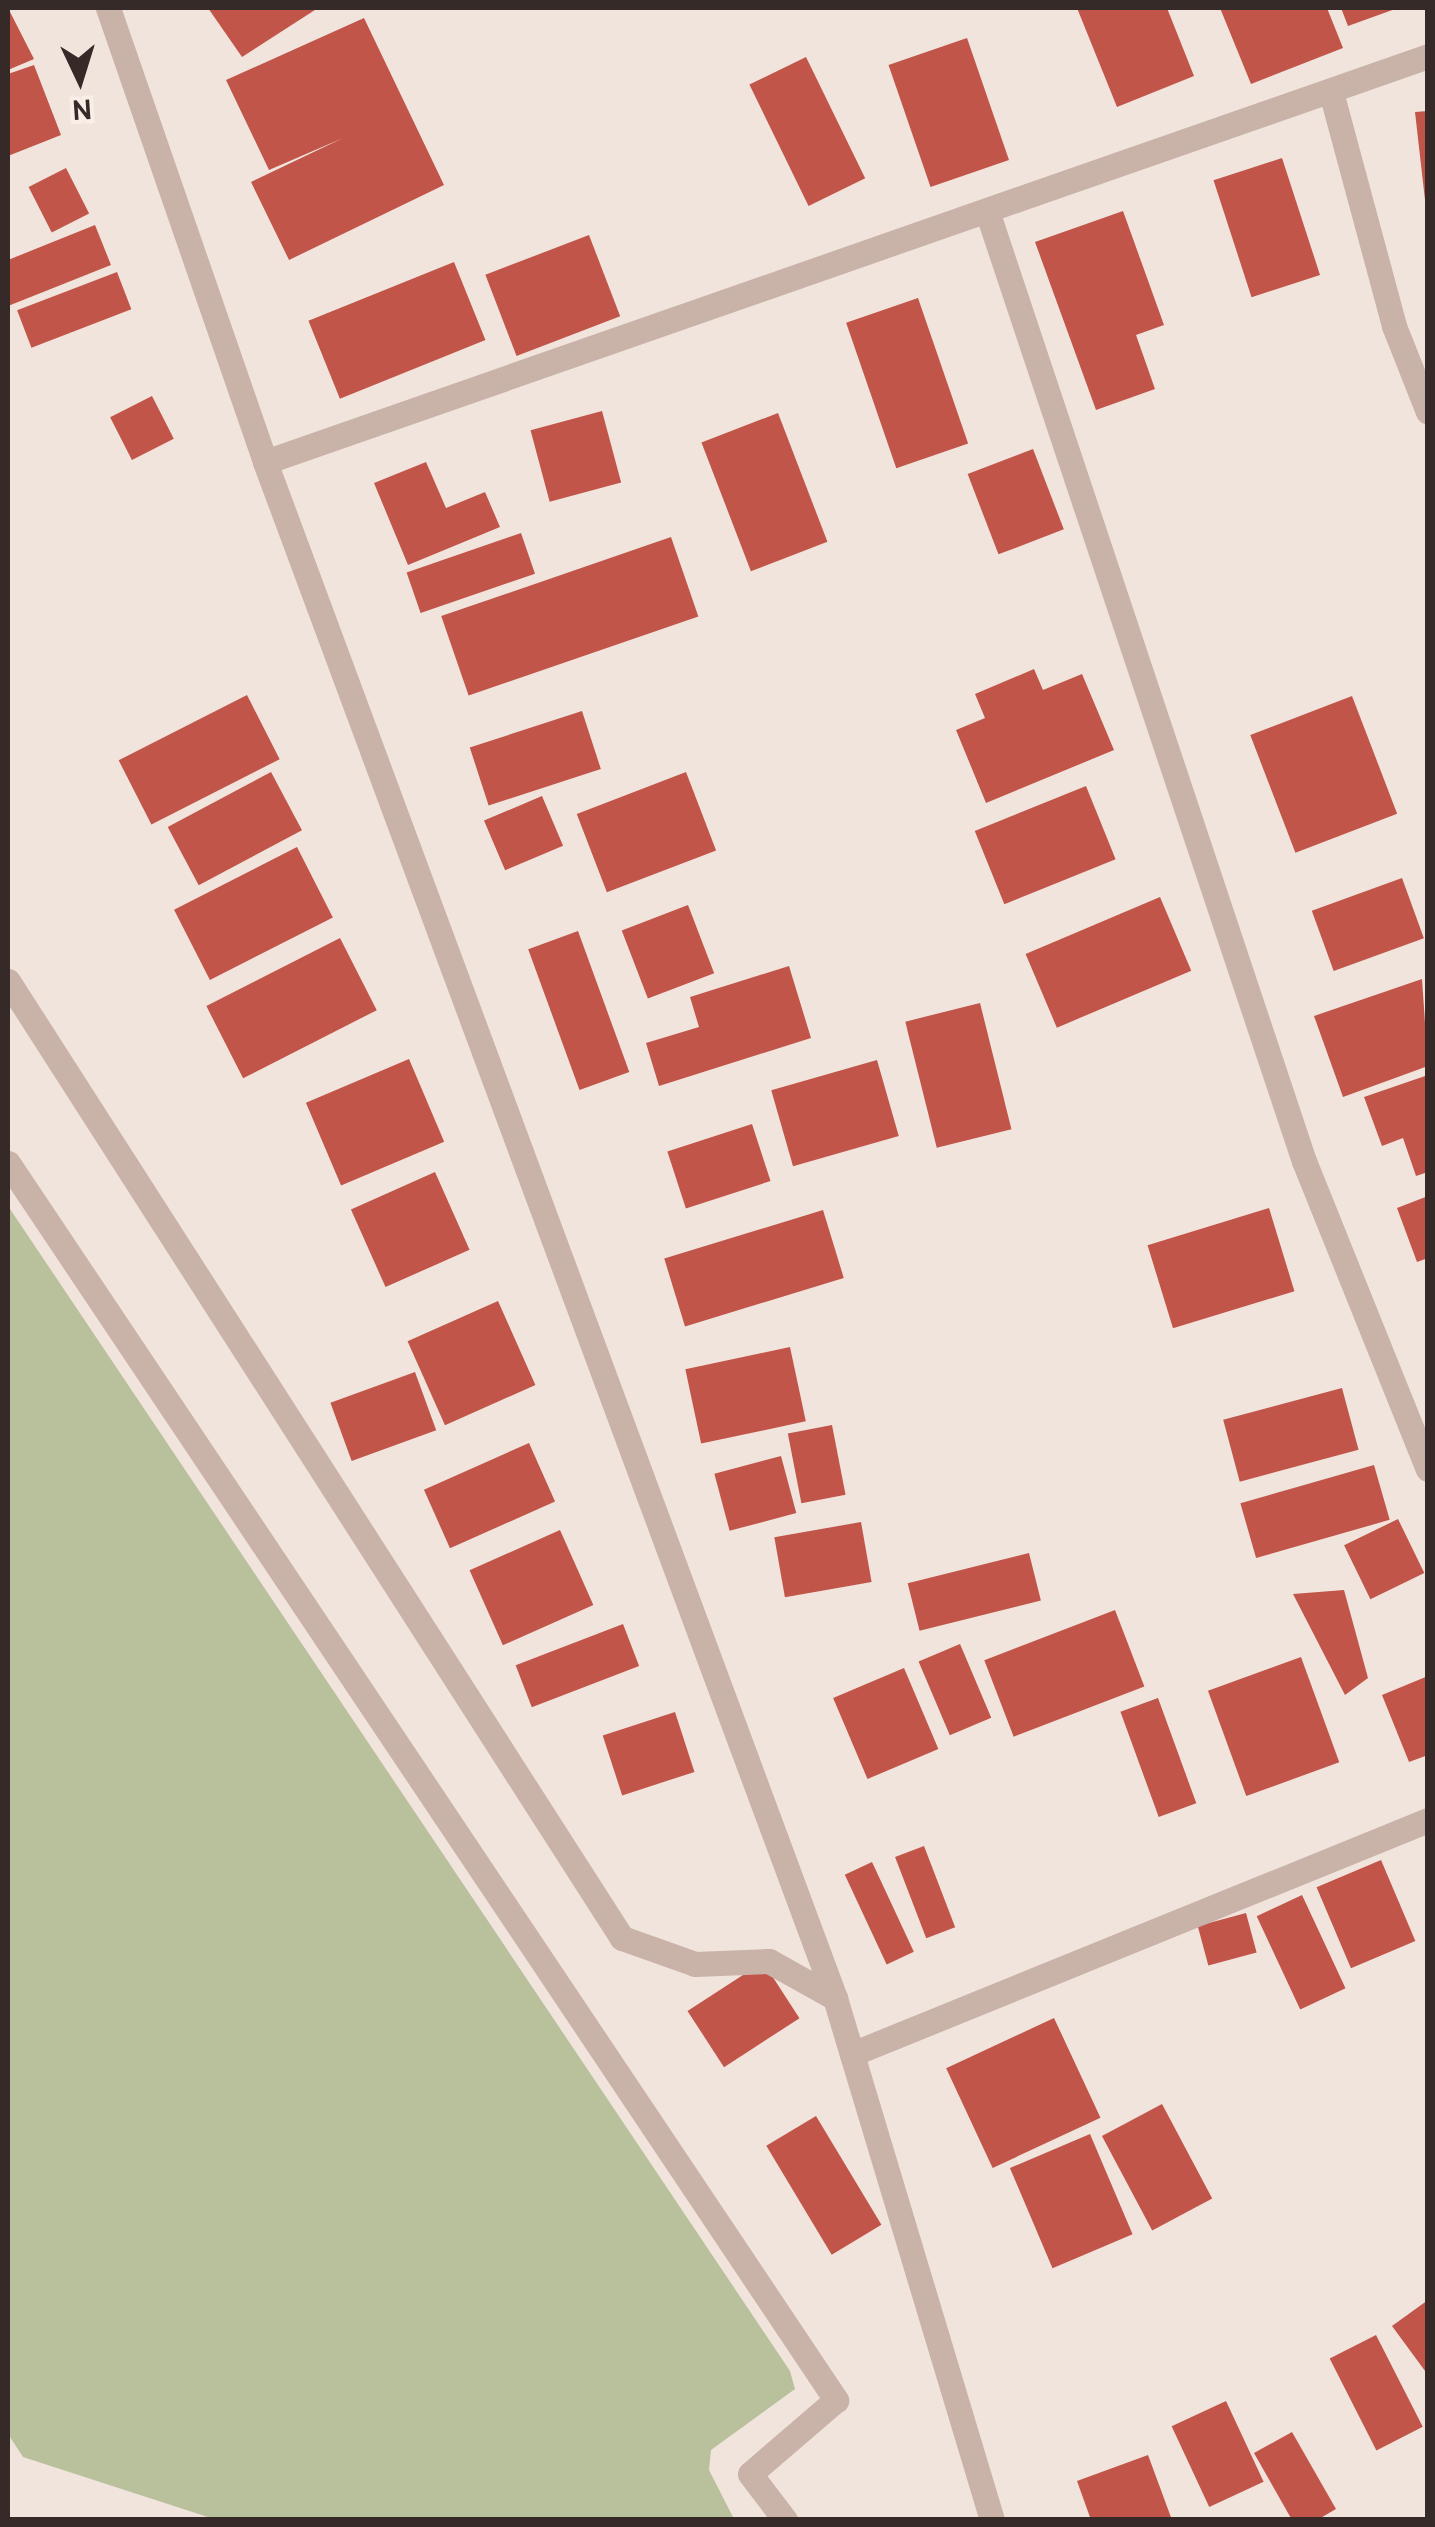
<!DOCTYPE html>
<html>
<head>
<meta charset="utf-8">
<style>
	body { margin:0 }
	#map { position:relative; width:1435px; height:2527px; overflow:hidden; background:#f1e4dc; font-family:Cabin,sans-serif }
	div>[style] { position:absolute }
	.green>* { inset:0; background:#b9c09c }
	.building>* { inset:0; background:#c25549; transform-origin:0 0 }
	.minor>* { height:25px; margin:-12.5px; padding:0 12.5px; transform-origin:12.5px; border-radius:12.5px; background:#c9b2a8 }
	span { translate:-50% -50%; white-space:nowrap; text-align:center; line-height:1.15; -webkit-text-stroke:8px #f9efe8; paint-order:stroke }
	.frame { position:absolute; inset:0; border:10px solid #362a28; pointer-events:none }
	.north { position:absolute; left:30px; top:30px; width:100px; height:100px; -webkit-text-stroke:8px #f9efe8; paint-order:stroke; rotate:176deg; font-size:28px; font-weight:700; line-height:40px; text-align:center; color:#362a28 }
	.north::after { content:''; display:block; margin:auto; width:35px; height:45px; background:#362a28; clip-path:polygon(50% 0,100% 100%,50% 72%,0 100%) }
</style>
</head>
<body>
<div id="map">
	<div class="green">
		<i style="clip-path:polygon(8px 1206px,790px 2371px,795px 2389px,711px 2450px,709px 2470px,734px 2519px,214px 2519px,23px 2457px,8px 2434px)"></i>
	</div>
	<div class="building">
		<i style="clip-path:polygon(8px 8px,34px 59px,8px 70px)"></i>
		<i style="clip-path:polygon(208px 8px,318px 8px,242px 57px)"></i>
		<i style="clip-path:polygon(1077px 8px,1167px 8px,1194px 76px,1117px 107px)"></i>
		<i style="clip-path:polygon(1220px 8px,1327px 8px,1343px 48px,1251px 84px)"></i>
		<i style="clip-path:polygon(1341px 8px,1398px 8px,1348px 26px)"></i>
		<i style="clip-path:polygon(364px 18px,444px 185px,289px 260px,251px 182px,343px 138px,269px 170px,226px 80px)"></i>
		<i style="left:967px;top:38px;width:129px;height:83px;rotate:71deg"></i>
		<i style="left:806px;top:57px;width:135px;height:63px;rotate:64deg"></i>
		<i style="clip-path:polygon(34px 65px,61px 135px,8px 156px,8px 74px)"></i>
		<i style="clip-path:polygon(1428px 111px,1428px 199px,1425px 200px,1415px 112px)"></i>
		<i style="left:1282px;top:158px;width:123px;height:72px;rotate:72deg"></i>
		<i style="left:66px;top:168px;width:51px;height:42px;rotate:63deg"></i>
		<i style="clip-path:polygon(1123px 211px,1164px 325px,1136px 335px,1155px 389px,1096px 410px,1035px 242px)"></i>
		<i style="clip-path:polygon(95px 225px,111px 265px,8px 306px,8px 260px)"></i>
		<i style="left:589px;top:235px;width:87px;height:111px;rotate:69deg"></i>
		<i style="left:454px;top:262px;width:84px;height:157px;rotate:68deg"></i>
		<i style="left:117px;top:272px;width:40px;height:107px;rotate:69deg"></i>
		<i style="left:918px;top:298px;width:154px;height:76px;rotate:71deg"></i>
		<i style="left:152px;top:396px;width:48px;height:47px;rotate:63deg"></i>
		<i style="left:602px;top:411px;width:74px;height:74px;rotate:75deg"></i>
		<i style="left:778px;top:413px;width:138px;height:82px;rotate:69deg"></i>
		<i style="left:1033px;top:449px;width:86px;height:70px;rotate:69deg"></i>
		<i style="clip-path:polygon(426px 462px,446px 508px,485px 492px,500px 527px,408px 565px,374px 483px)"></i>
		<i style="left:521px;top:533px;width:43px;height:121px;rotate:71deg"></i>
		<i style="left:671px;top:537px;width:84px;height:243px;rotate:71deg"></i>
		<i style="clip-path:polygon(1034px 669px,1043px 690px,1082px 674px,1114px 750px,986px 803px,956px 730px,985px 718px,975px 694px)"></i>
		<i style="left:247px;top:695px;width:72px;height:144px;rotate:63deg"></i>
		<i style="left:1352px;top:696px;width:126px;height:109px;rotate:69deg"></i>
		<i style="left:582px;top:711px;width:61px;height:118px;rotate:72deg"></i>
		<i style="left:271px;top:772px;width:66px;height:117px;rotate:62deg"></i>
		<i style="left:686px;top:772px;width:84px;height:117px;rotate:69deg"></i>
		<i style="left:1086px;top:786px;width:79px;height:120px;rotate:68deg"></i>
		<i style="left:542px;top:796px;width:54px;height:63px;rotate:67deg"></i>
		<i style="left:297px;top:847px;width:79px;height:138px;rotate:63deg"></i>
		<i style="left:1402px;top:878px;width:64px;height:96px;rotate:70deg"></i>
		<i style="left:1160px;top:897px;width:80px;height:146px;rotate:67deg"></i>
		<i style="left:688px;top:905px;width:73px;height:71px;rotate:69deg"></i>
		<i style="left:578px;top:931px;width:150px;height:53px;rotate:70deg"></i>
		<i style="left:340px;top:938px;width:81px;height:150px;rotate:63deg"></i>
		<i style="clip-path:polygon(789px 966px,811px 1038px,659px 1086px,646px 1043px,699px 1027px,690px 997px)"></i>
		<i style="clip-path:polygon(1422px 979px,1428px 1066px,1343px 1097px,1314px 1016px)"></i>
		<i style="left:980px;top:1003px;width:130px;height:77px;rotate:76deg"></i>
		<i style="left:409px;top:1059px;width:90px;height:112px;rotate:67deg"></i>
		<i style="left:877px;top:1060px;width:79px;height:110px;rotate:74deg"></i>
		<i style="clip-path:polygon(1428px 1075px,1428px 1172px,1416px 1176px,1403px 1138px,1382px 1146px,1364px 1097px)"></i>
		<i style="left:752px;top:1124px;width:60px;height:89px;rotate:72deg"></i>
		<i style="left:435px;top:1172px;width:85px;height:92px;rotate:66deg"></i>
		<i style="clip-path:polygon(1428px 1196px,1428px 1258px,1417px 1262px,1397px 1208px)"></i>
		<i style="left:1269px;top:1208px;width:87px;height:127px;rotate:73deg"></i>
		<i style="left:823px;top:1210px;width:71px;height:166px;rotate:73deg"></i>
		<i style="left:498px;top:1301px;width:92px;height:99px;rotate:66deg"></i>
		<i style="left:790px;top:1347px;width:76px;height:107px;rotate:78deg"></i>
		<i style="left:415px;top:1372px;width:62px;height:90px;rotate:70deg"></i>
		<i style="left:1342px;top:1388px;width:64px;height:123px;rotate:75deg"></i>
		<i style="left:832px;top:1425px;width:71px;height:45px;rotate:79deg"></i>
		<i style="left:529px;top:1443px;width:64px;height:115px;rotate:66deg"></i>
		<i style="left:781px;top:1456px;width:59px;height:69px;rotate:75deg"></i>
		<i style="left:1374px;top:1465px;width:57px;height:139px;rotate:74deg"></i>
		<i style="left:1398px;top:1519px;width:60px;height:60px;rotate:64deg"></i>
		<i style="left:861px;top:1522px;width:61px;height:88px;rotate:80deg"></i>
		<i style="left:560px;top:1530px;width:82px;height:99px;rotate:66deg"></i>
		<i style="left:1029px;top:1553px;width:49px;height:125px;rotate:76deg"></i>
		<i style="clip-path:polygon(1344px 1590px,1368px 1678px,1345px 1695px,1293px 1594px)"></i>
		<i style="left:1115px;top:1610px;width:82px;height:140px;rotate:69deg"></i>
		<i style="left:623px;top:1624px;width:45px;height:115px;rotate:69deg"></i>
		<i style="left:960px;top:1644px;width:80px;height:45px;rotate:67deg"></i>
		<i style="left:1301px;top:1657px;width:112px;height:99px;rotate:70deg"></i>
		<i style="left:904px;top:1668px;width:88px;height:77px;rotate:67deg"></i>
		<i style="clip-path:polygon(1428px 1676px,1428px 1755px,1409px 1762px,1382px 1695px)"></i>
		<i style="left:1158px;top:1698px;width:112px;height:40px;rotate:70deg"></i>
		<i style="left:675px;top:1712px;width:63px;height:76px;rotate:72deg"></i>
		<i style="left:924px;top:1846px;width:87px;height:31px;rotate:69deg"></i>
		<i style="left:1381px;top:1860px;width:88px;height:70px;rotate:67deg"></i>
		<i style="left:872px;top:1862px;width:99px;height:30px;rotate:65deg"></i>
		<i style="left:1302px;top:1895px;width:103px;height:50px;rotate:65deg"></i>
		<i style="left:1246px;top:1913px;width:41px;height:50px;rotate:75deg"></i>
		<i style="left:763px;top:1962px;width:67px;height:90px;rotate:57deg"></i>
		<i style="left:1054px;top:2018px;width:110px;height:119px;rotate:65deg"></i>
		<i style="left:1162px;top:2104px;width:107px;height:68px;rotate:62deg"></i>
		<i style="left:816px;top:2116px;width:127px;height:58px;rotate:59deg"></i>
		<i style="left:1090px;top:2134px;width:109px;height:87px;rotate:67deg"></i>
		<i style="clip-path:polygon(1428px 2300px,1428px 2375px,1392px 2326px)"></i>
		<i style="left:1376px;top:2335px;width:103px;height:52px;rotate:63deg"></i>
		<i style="left:1226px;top:2401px;width:89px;height:60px;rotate:65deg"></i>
		<i style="clip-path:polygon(1292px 2432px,1336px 2509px,1317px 2520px,1292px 2520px,1254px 2453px)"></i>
		<i style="clip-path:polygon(1148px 2455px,1172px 2520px,1091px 2520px,1077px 2481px)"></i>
	</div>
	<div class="minor">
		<i style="left:108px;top:8px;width:480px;rotate:70.9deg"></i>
		<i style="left:265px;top:462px;width:1638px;rotate:69.64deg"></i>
		<i style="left:835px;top:1998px;width:545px;rotate:73.26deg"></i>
		<i style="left:1331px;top:92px;width:242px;rotate:74.9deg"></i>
		<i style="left:1394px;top:326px;width:92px;rotate:68.4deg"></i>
		<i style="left:988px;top:214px;width:998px;rotate:71.55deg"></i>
		<i style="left:1304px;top:1161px;width:332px;rotate:68.1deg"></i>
		<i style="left:265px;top:462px;width:1232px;rotate:-19.24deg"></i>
		<i style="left:8px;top:981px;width:1137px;rotate:57.32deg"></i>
		<i style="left:622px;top:1938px;width:77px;rotate:19.6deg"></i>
		<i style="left:695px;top:1964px;width:74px;rotate:-2.3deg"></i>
		<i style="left:769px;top:1961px;width:76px;rotate:29.3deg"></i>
		<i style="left:8px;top:1163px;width:1489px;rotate:56.2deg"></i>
		<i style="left:836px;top:2400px;width:113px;rotate:139.3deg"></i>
		<i style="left:750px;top:2474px;width:58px;rotate:52.7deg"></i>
		<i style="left:852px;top:2054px;width:622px;rotate:-22.11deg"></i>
	</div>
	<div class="frame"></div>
	<div class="north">N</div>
</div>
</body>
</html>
